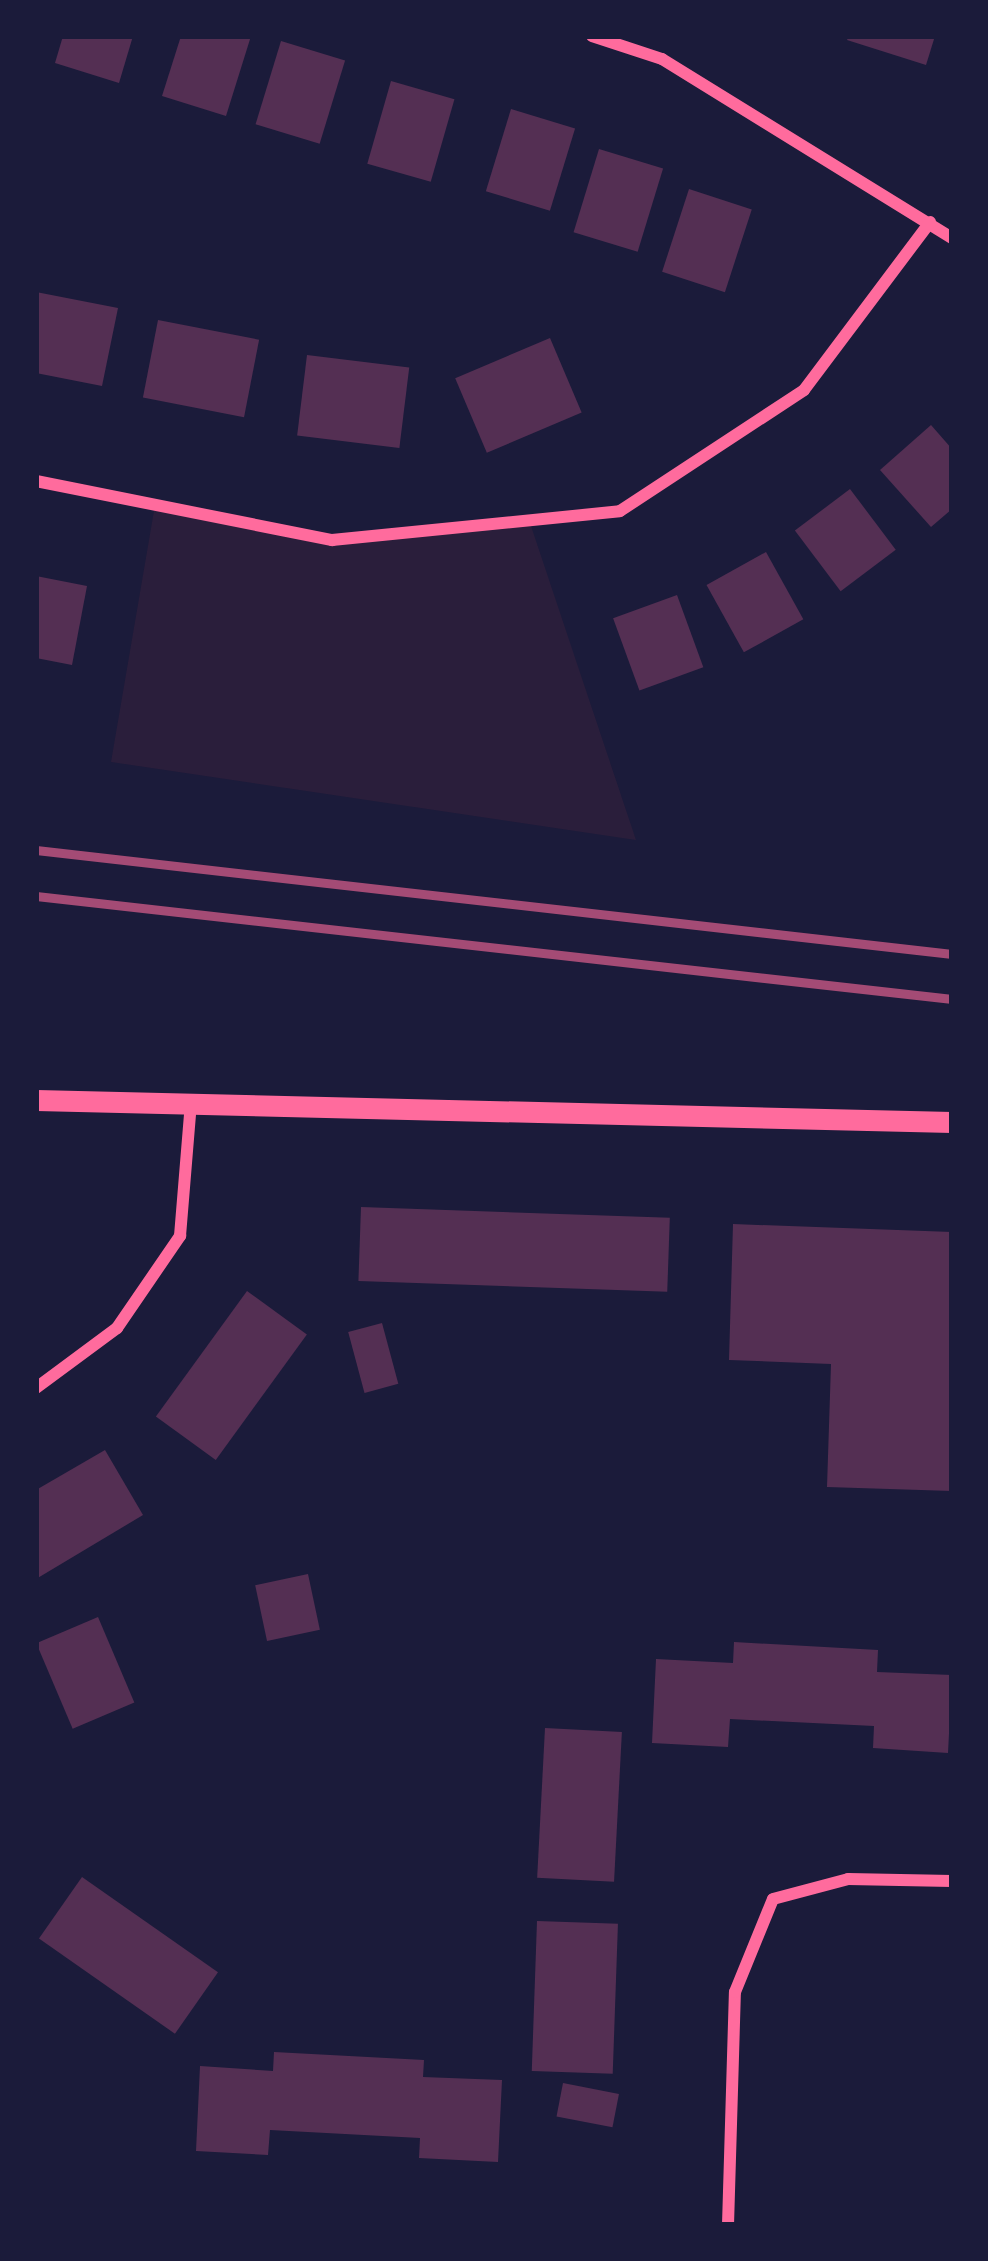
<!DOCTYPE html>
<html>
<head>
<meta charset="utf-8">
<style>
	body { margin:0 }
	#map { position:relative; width:988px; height:2261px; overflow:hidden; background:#1b1b3a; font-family:"Roboto Serif",serif }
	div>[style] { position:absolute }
	.green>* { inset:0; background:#2a1e3b }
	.building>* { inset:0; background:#542f53; transform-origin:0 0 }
	.minor>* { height:12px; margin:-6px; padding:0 6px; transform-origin:6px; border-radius:6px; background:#ff6b9d }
	.tertiary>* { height:21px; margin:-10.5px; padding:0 10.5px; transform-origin:10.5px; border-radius:10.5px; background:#ff6b9d }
	.rail>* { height:9px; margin:-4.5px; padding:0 4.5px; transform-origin:4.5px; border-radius:4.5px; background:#a44b75 }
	span { translate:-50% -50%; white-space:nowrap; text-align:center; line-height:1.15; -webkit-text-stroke:12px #1b1b3a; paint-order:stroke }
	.frame { position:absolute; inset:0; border:39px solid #1b1b3a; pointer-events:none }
</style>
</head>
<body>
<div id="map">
	<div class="green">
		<i style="clip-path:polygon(155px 505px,332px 540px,529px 520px,636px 840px,111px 762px)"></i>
	</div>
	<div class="building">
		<i style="clip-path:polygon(63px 36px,133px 36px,119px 83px,55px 63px)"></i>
		<i style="clip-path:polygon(181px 36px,251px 36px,226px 116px,162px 96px)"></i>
		<i style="clip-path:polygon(849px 36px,935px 36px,926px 65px,847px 40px)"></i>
		<i style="left:281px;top:41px;width:67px;height:87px;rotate:17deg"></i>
		<i style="left:391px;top:81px;width:66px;height:86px;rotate:16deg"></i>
		<i style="left:511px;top:109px;width:67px;height:86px;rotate:17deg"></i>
		<i style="left:599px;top:149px;width:67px;height:87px;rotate:17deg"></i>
		<i style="left:689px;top:189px;width:66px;height:87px;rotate:18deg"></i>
		<i style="clip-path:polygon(36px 292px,118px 308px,102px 386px,36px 373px)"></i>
		<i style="left:158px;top:320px;width:103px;height:79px;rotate:11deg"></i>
		<i style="left:550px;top:338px;width:81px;height:103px;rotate:67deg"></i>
		<i style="left:307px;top:355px;width:103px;height:81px;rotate:7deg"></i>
		<i style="clip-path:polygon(931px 425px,952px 449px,952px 509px,931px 527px,880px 470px)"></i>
		<i style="left:850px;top:489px;width:76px;height:69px;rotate:53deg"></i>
		<i style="left:766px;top:552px;width:77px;height:68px;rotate:61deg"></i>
		<i style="clip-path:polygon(36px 576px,87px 586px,72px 665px,36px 658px)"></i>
		<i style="left:677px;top:595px;width:77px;height:68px;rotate:70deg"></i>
		<i style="left:361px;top:1207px;width:309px;height:74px;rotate:2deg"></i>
		<i style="clip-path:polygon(733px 1224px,952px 1232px,952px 1491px,827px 1487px,831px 1364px,729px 1360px)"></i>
		<i style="left:247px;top:1291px;width:74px;height:155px;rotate:36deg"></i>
		<i style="left:382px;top:1323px;width:63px;height:35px;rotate:75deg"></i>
		<i style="clip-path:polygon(105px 1450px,143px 1515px,36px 1579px,36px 1490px)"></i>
		<i style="left:308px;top:1574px;width:57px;height:54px;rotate:78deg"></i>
		<i style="left:98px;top:1617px;width:93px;height:67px;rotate:67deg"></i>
		<i style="clip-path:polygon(734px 1642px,878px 1650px,877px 1672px,952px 1675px,948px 1753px,873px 1748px,874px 1726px,730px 1719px,728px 1747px,652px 1743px,656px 1659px,733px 1663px)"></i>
		<i style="left:545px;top:1728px;width:77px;height:150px;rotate:3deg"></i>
		<i style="left:82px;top:1877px;width:166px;height:75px;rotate:35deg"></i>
		<i style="left:537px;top:1921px;width:81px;height:150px;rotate:2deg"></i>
		<i style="clip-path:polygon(274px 2052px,424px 2060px,423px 2077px,502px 2080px,498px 2162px,419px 2158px,420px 2138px,270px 2130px,268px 2155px,196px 2151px,200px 2066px,273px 2071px)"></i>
		<i style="left:563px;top:2083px;width:57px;height:34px;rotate:11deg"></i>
	</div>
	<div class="minor">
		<i style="left:592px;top:36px;width:74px;rotate:18.2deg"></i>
		<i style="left:662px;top:59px;width:341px;rotate:31.7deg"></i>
		<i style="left:36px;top:481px;width:302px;rotate:11.3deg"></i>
		<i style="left:332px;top:540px;width:289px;rotate:-5.7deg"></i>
		<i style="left:620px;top:511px;width:220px;rotate:-33.3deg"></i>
		<i style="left:804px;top:390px;width:210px;rotate:-53.1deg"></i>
		<i style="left:36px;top:1388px;width:101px;rotate:-36.5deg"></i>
		<i style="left:117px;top:1328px;width:112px;rotate:-55.6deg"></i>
		<i style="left:180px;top:1236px;width:134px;rotate:-85.3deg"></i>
		<i style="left:728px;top:2225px;width:233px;rotate:-88.3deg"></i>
		<i style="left:735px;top:1992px;width:100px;rotate:-67.8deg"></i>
		<i style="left:773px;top:1899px;width:78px;rotate:-14.9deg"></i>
		<i style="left:848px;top:1879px;width:104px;rotate:1.1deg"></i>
	</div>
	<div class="tertiary">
		<i style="left:36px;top:1100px;width:916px;rotate:1.38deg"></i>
	</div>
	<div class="rail">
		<i style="left:36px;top:850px;width:922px;rotate:6.48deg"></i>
		<i style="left:36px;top:896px;width:922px;rotate:6.42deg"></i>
	</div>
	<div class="frame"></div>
</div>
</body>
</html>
